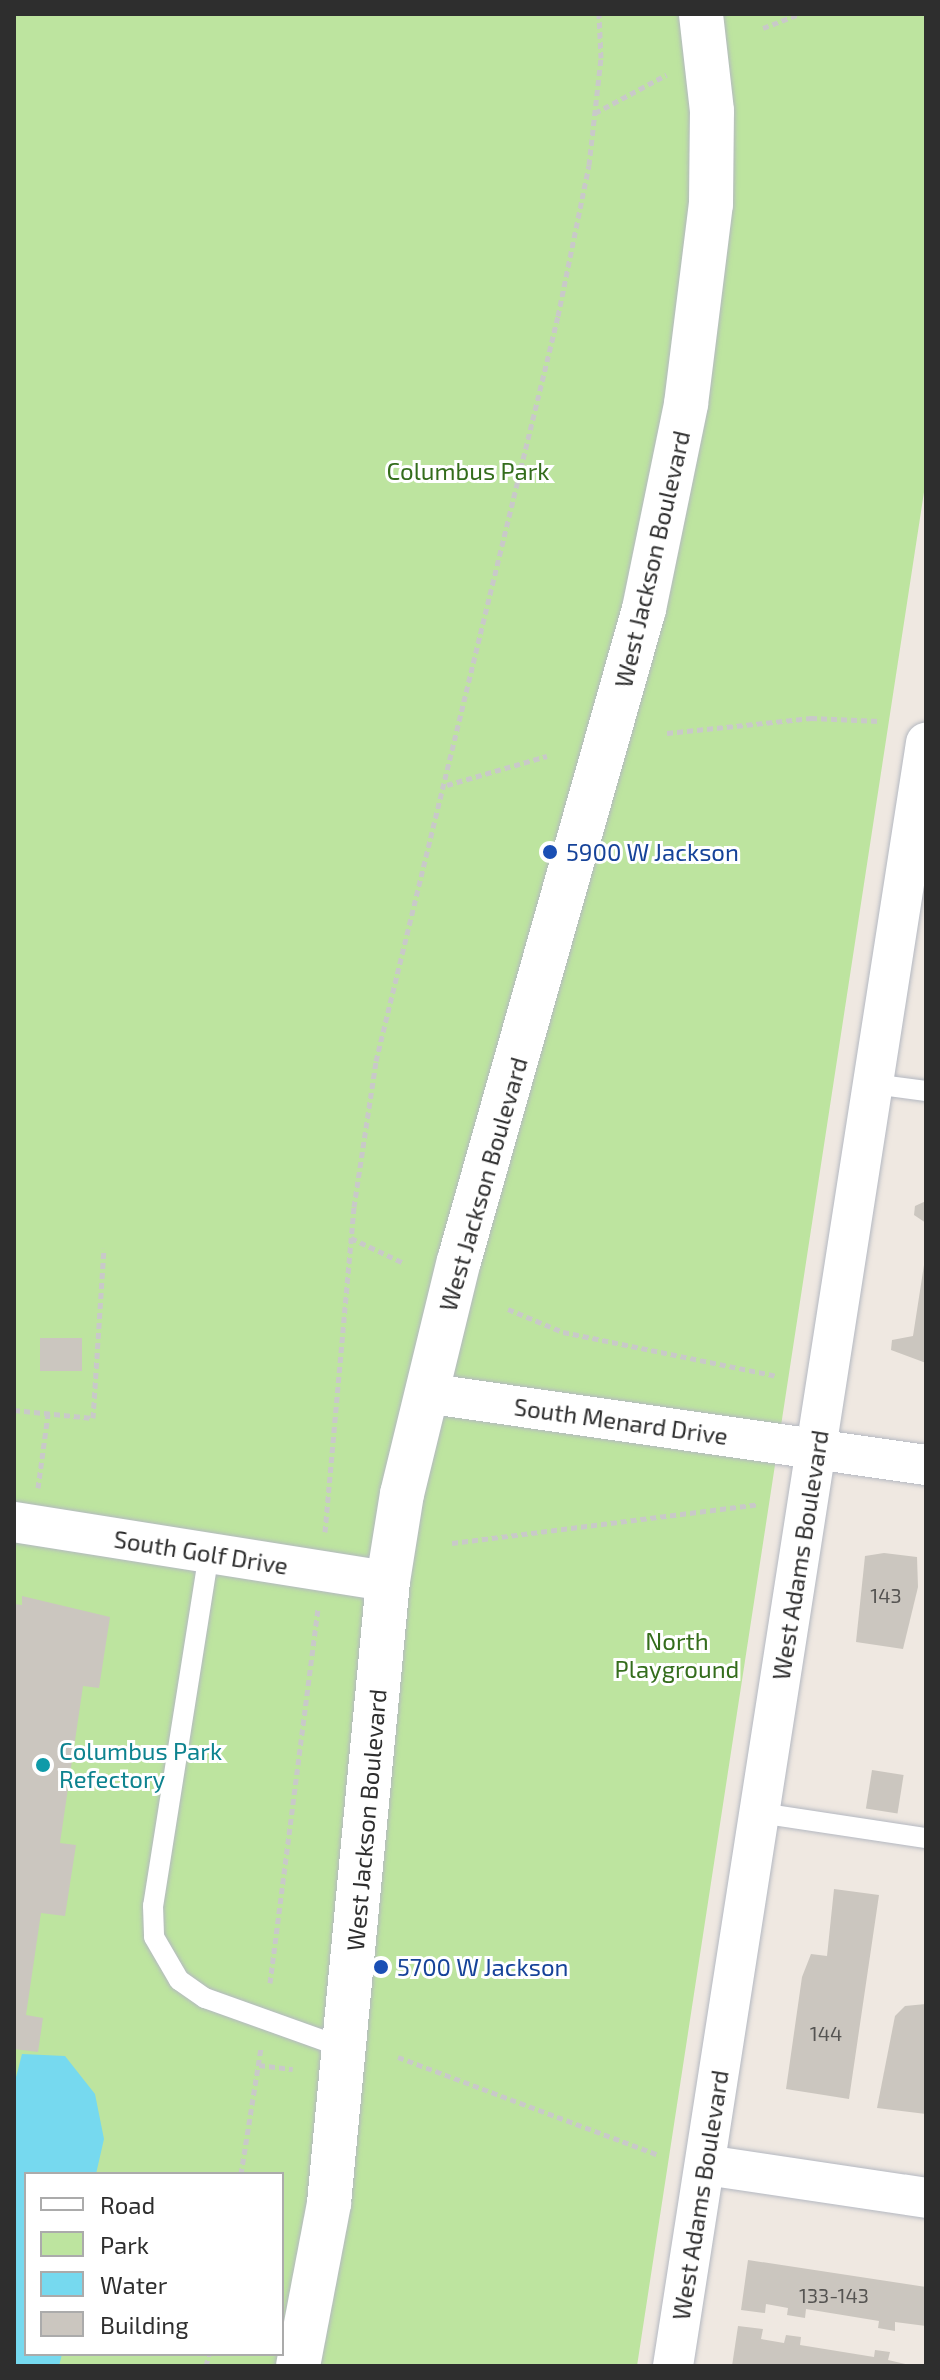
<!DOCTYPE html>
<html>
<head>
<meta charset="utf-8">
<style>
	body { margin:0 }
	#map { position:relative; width:940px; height:2380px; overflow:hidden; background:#efe8e1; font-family:"Exo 2",sans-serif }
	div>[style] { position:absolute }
	.green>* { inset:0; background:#bde49f }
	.water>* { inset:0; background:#76d9ef }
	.building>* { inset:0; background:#cbc6bf; transform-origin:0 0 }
	.path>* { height:5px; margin-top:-2.5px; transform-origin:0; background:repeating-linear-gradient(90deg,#c9c9c9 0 6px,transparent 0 10px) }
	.roads { filter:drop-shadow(0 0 2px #b4b8c1) drop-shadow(0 0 2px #b4b8c1) }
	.service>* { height:20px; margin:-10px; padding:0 10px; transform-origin:10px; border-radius:10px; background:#fff }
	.minor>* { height:40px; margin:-20px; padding:0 20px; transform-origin:20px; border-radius:20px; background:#fff }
	.tertiary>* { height:44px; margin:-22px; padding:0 22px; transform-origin:22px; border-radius:22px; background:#fff }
	.dots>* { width:22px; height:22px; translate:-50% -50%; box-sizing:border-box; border:4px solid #fff; border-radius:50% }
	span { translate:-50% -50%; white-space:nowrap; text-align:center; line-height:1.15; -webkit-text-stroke:6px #fff; paint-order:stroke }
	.number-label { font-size:20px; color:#555452 }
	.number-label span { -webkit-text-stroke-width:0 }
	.park-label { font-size:24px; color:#346d1c }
	.street-label { font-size:24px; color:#2e2e2e }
	.transit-label { font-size:24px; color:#164399 }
	.left { translate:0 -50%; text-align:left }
	.culture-label { font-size:24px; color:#0d838f }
	.frame { position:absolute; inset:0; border:16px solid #2e2e2e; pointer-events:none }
	.legend { position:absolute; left:24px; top:2172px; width:260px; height:184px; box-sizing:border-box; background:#fff; border:2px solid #ababab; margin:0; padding:10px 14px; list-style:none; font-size:24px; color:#2e2e2e }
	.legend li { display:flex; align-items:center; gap:16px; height:40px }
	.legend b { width:40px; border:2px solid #ababab }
</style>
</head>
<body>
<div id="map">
	<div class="green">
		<i style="clip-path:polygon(evenodd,14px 14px,926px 14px,926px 479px,637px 2366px,14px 2366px,14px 14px,26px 2174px,282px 2174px,282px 2354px,26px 2354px,26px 2174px)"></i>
	</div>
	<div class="water">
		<i style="clip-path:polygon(22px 2054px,65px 2056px,95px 2094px,104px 2139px,96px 2174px,26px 2174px,26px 2354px,62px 2354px,59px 2366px,14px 2366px,14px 2085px)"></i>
	</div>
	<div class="building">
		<i style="clip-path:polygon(926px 1201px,926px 1223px,914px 1215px,915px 1206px)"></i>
		<i style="clip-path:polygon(924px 1265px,926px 1265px,926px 1363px,891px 1350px,892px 1340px,913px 1336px)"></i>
		<i style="left:40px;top:1338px;width:42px;height:33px"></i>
		<i style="clip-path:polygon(884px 1553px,917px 1557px,918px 1587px,903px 1649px,856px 1642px,865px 1556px)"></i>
		<i style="clip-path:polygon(22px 1596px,110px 1617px,99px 1688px,83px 1686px,60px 1843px,76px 1845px,65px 1916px,41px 1913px,26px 2015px,43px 2018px,38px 2052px,14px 2049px,14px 1604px,22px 1605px)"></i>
		<i style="left:872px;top:1770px;width:32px;height:39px;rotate:9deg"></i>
		<i style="clip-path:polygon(834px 1889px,879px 1895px,849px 2099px,786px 2089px,802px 1977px,811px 1954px,827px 1956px)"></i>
		<i style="clip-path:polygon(926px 2004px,926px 2114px,877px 2108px,895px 2016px,905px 2006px)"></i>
		<i style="clip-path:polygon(748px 2260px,926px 2287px,926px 2326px,895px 2322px,895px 2331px,878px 2328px,879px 2321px,806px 2309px,805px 2318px,787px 2315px,788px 2308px,766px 2304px,765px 2313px,741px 2310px)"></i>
		<i style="clip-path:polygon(738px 2326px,763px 2329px,761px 2339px,784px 2343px,786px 2335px,801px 2337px,800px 2345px,874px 2357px,875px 2350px,890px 2352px,888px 2360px,914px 2366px,732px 2366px)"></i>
	</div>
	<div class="path">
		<i style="left:763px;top:28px;width:40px;rotate:-21deg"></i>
		<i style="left:595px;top:113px;width:81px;rotate:-28.2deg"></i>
		<i style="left:667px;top:733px;width:145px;rotate:-5.9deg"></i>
		<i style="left:811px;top:718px;width:69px;rotate:2.5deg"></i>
		<i style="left:447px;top:785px;width:104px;rotate:-16.2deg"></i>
		<i style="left:351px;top:1238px;width:59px;rotate:25.3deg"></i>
		<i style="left:508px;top:1309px;width:60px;rotate:22.7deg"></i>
		<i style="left:563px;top:1332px;width:218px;rotate:11.6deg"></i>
		<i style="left:14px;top:1410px;width:79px;rotate:5.8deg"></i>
		<i style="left:93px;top:1418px;width:170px;rotate:-86.3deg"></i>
		<i style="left:38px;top:1488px;width:75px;rotate:-82.3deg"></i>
		<i style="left:325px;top:1532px;width:326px;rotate:-84.9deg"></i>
		<i style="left:354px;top:1207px;width:148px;rotate:-81.4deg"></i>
		<i style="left:376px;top:1061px;width:767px;rotate:-76.27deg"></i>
		<i style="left:558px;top:316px;width:154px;rotate:-78.4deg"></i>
		<i style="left:589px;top:165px;width:108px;rotate:-83.6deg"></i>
		<i style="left:601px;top:58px;width:44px;rotate:-92.6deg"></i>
		<i style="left:452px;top:1543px;width:309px;rotate:-7.2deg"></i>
		<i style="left:270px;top:1983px;width:378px;rotate:-82.7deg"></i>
		<i style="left:398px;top:2057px;width:279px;rotate:20.6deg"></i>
		<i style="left:259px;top:2065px;width:34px;rotate:7deg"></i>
		<i style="left:241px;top:2174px;width:128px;rotate:-81deg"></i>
		<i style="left:206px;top:2366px;width:12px;rotate:-76deg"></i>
	</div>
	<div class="roads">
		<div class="service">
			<i style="left:873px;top:1084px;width:53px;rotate:7.5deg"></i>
			<i style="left:209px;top:1553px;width:357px;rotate:99deg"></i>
			<i style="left:153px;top:1906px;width:31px;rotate:88deg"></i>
			<i style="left:154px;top:1937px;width:50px;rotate:59.8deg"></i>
			<i style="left:179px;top:1980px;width:32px;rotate:35deg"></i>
			<i style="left:205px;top:1998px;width:149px;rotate:19.7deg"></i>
			<i style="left:760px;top:1813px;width:168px;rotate:8.6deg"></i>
		</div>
		<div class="minor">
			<i style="left:425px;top:1393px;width:506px;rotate:8.18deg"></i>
			<i style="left:14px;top:1522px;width:379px;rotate:9deg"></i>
			<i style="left:706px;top:2165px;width:222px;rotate:8.5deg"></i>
			<i style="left:673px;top:2366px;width:1643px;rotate:-81.14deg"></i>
		</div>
		<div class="tertiary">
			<i style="left:298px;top:2366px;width:166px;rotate:-79.2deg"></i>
			<i style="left:329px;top:2203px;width:625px;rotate:-84.58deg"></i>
			<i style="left:388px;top:1581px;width:88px;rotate:-80.9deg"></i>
			<i style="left:402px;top:1494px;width:240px;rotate:-76.3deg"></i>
			<i style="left:459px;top:1261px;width:678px;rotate:-74.16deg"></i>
			<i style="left:644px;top:609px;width:209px;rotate:-78.4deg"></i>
			<i style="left:686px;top:404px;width:202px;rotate:-82.9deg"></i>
			<i style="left:711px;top:204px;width:93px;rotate:-89.4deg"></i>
			<i style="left:712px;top:111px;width:98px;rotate:-96.5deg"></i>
		</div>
	</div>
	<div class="dots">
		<i style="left:550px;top:852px;background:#1a4fb4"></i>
		<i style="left:43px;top:1765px;background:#0f9aa8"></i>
		<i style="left:381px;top:1967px;background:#1a4fb4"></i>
	</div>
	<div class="number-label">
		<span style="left:886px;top:1595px">143</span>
		<span style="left:826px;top:2033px">144</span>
		<span style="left:834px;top:2295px">133-143</span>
	</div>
	<div class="park-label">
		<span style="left:468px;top:471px">Columbus Park</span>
		<span style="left:677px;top:1655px">North<br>Playground</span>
	</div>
	<div class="street-label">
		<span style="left:652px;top:559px;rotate:-77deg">West Jackson Boulevard</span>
		<span style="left:483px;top:1184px;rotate:-74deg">West Jackson Boulevard</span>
		<span style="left:621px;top:1421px;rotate:8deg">South Menard Drive</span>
		<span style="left:201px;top:1552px;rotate:9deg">South Golf Drive</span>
		<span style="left:800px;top:1555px;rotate:-81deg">West Adams Boulevard</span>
		<span style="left:366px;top:1820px;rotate:-85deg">West Jackson Boulevard</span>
		<span style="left:700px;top:2195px;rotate:-81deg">West Adams Boulevard</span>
	</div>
	<div class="transit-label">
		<span class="left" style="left:566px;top:852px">5900 W Jackson</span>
		<span class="left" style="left:397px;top:1967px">5700 W Jackson</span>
	</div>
	<div class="culture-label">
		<span class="left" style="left:59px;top:1765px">Columbus Park<br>Refectory</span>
	</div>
	<div class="frame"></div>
	<ul class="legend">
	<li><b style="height:10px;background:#fff"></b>Road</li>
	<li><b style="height:22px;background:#bde49f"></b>Park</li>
	<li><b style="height:22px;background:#76d9ef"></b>Water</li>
	<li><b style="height:22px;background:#cbc6bf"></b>Building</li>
	</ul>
</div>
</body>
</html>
